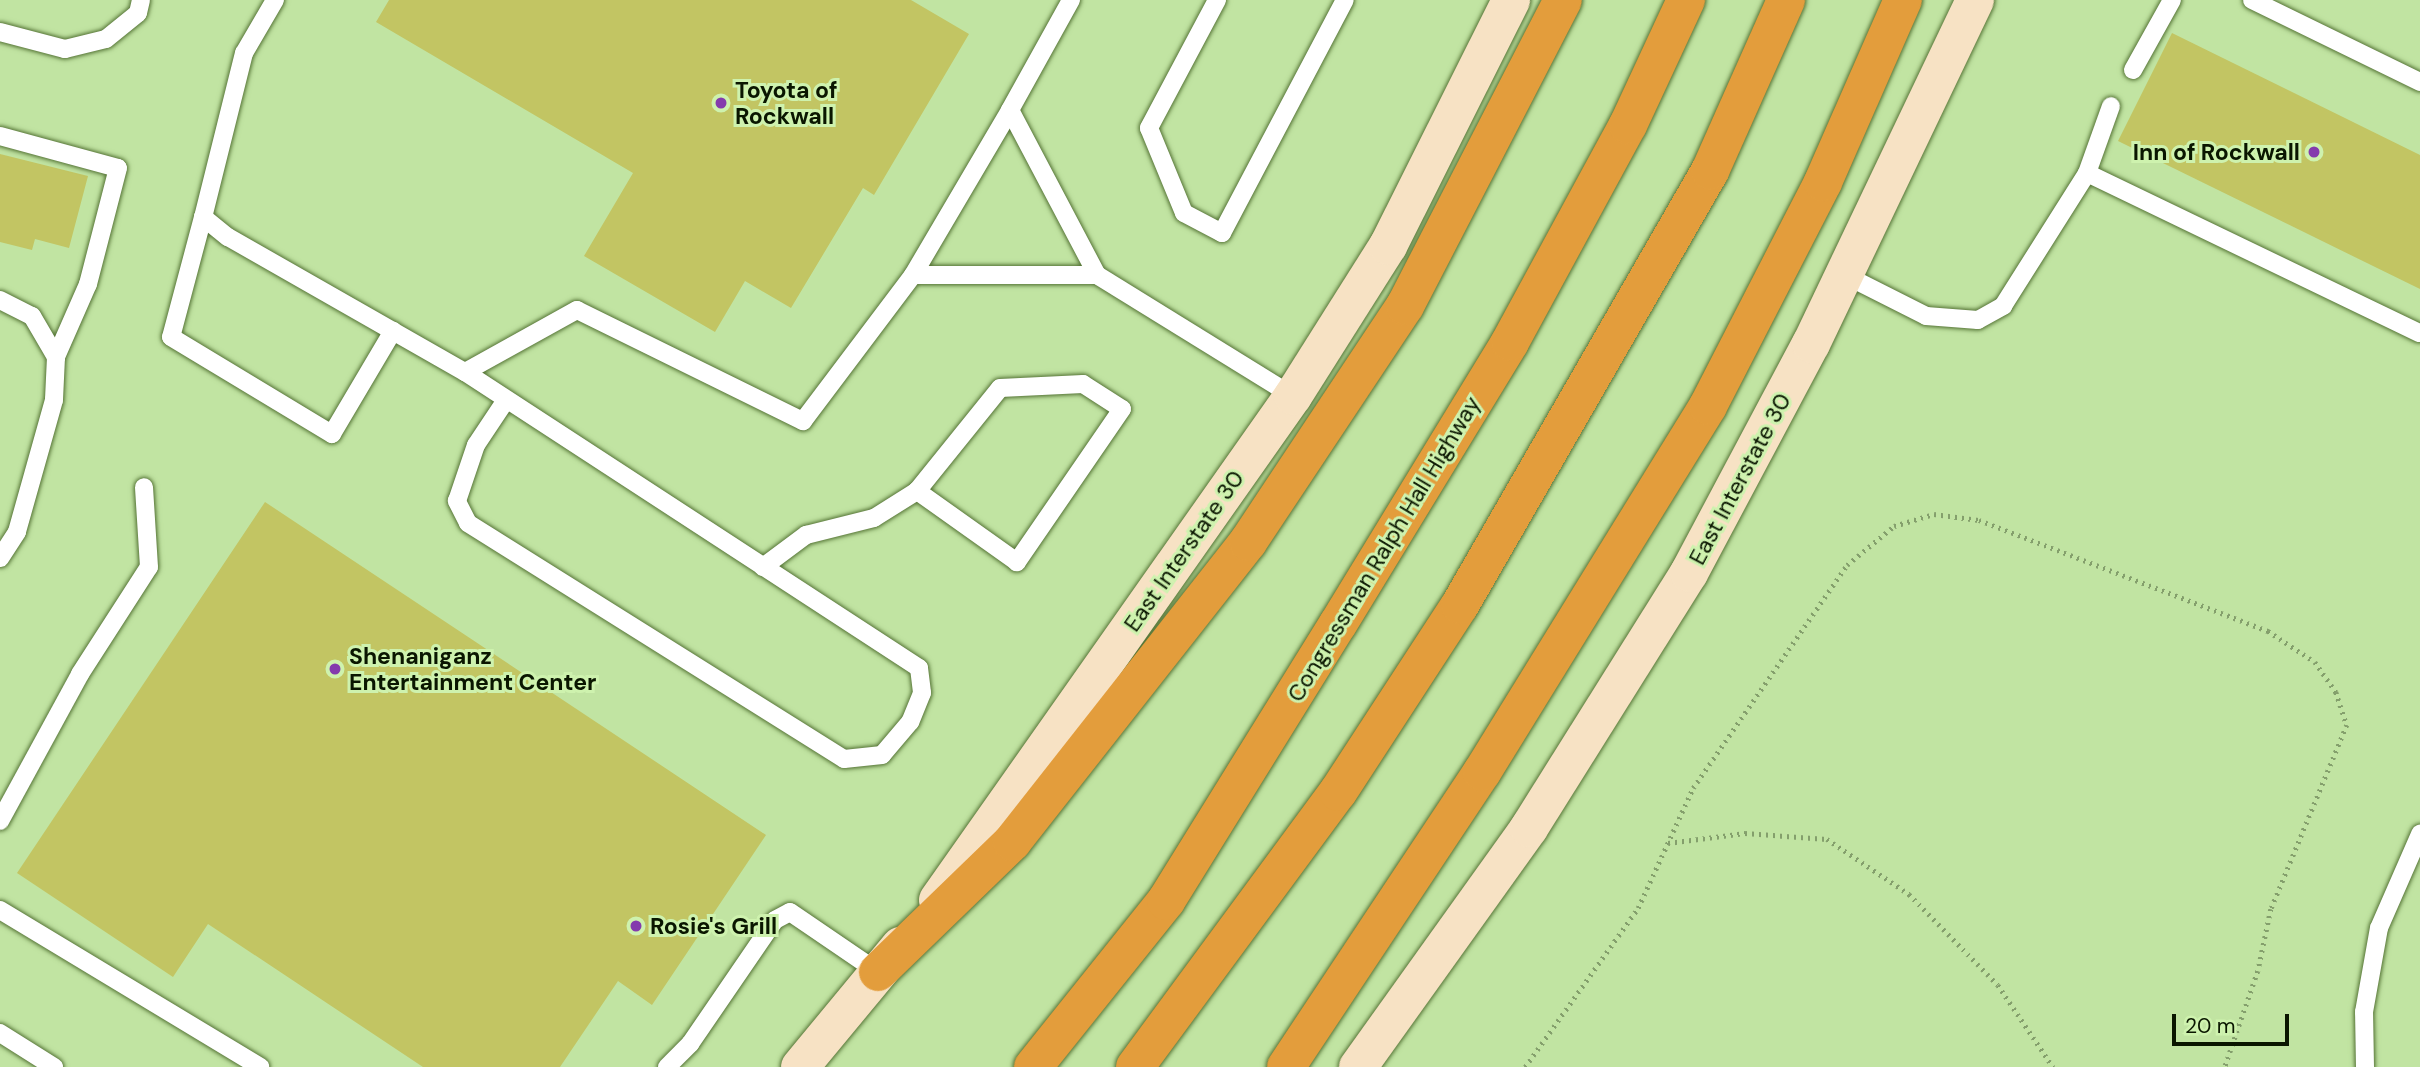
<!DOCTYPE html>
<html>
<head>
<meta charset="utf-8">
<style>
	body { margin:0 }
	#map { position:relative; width:2420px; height:1067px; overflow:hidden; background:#c1e4a2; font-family:"DM Sans",sans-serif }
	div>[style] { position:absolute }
	.building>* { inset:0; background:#c2c563 }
	.path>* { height:4.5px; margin-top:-2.25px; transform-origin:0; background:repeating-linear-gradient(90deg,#849f6c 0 2px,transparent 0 7px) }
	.roads { filter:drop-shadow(0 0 2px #557436) drop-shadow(0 0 2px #557436) }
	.service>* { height:18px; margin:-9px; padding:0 9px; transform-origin:9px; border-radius:9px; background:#fff }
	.secondary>* { height:38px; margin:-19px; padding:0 19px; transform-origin:19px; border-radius:19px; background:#f7e2c4 }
	.motorway>* { height:38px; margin:-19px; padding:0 19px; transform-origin:19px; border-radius:19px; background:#e39d3c }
	.dots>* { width:19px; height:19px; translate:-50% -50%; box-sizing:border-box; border:4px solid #cef2ae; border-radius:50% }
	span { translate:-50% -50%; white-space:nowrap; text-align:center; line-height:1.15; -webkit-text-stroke:6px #cef2ae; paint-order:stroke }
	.poi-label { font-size:23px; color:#0a1600; font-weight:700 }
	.left { translate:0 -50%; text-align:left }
	.right { translate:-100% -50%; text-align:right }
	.street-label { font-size:23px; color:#0a1600 }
	.scale { position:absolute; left:2172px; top:1014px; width:117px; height:32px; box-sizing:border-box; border:4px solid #0a1600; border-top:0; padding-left:9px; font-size:21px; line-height:24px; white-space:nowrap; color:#0a1600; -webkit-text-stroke:5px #cef2ae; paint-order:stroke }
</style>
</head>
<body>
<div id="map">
	<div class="building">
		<i style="clip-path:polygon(389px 0,911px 0,969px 34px,874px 195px,863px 188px,791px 308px,745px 281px,715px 332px,584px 256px,633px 173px,376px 22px)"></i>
		<i style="clip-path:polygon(2172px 33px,2420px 155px,2420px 289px,2118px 141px)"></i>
		<i style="clip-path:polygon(0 154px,88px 176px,69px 248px,35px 239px,32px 250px,0 242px)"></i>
		<i style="clip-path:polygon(265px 502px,766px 835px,652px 1005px,618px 981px,560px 1067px,423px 1067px,208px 924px,173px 977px,17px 873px)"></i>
	</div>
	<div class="path">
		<i style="left:1668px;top:843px;width:78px;rotate:-7.4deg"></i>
		<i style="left:1745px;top:833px;width:82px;rotate:4.2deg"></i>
		<i style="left:1827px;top:839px;width:99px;rotate:33.9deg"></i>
		<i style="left:1909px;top:894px;width:127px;rotate:45.6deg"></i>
		<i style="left:1998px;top:985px;width:99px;rotate:56.1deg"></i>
		<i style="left:1525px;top:1067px;width:195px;rotate:-54.6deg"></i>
		<i style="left:1638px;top:908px;width:132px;rotate:-65.4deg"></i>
		<i style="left:1693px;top:788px;width:271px;rotate:-55.4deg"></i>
		<i style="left:1847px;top:565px;width:61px;rotate:-39.7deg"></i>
		<i style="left:1894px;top:526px;width:42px;rotate:-16.7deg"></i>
		<i style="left:1934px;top:514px;width:45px;rotate:7.6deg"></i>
		<i style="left:1979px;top:520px;width:310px;rotate:21deg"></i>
		<i style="left:2268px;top:631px;width:56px;rotate:33.4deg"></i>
		<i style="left:2315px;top:662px;width:37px;rotate:55deg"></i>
		<i style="left:2336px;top:692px;width:35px;rotate:72deg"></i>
		<i style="left:2347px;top:725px;width:199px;rotate:112.4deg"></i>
		<i style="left:2271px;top:909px;width:63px;rotate:101.8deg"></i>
		<i style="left:2258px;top:971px;width:102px;rotate:109deg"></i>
	</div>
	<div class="roads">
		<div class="service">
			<i style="left:275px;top:0;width:61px;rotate:120.3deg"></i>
			<i style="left:244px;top:53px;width:169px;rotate:104deg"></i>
			<i style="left:203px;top:217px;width:32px;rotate:39deg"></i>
			<i style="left:228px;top:237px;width:273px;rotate:29.7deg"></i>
			<i style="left:465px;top:372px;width:128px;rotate:-29deg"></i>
			<i style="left:577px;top:310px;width:252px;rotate:26.2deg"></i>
			<i style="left:803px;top:421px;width:183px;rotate:-53deg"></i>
			<i style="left:913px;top:275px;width:184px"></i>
			<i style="left:1071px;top:0;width:126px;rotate:119deg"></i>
			<i style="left:1010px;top:110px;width:187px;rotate:62.2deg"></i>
			<i style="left:1097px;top:275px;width:230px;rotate:31.7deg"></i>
			<i style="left:1217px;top:0;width:145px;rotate:118deg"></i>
			<i style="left:1149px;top:128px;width:92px;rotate:67.6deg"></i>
			<i style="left:1184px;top:213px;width:43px;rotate:27.8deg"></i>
			<i style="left:1222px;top:233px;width:263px;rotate:-62.2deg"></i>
			<i style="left:2252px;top:0;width:187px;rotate:26deg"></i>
			<i style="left:0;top:32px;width:67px;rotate:14.7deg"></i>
			<i style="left:65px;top:49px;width:42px;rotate:-13.7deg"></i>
			<i style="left:106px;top:39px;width:41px;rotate:-39.1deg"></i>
			<i style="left:138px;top:13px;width:13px;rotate:-77deg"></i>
			<i style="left:2133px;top:70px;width:80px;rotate:-60.9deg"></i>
			<i style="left:0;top:136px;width:122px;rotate:15.2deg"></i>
			<i style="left:118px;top:168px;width:120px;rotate:104.5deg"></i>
			<i style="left:88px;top:284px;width:80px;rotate:113.7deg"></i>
			<i style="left:2087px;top:173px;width:71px;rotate:-70.3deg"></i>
			<i style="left:203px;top:217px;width:124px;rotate:104.9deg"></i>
			<i style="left:171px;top:337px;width:188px;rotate:31.1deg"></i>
			<i style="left:332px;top:434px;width:120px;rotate:-59.4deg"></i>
			<i style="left:913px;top:275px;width:191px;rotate:-59.5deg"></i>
			<i style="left:1845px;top:275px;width:91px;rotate:26.8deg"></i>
			<i style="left:1926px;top:316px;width:52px;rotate:4.4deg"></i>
			<i style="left:1978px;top:320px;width:29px;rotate:-29deg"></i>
			<i style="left:2003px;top:306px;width:157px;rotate:-57.7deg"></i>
			<i style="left:2087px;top:173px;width:369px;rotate:25.7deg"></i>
			<i style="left:0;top:300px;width:36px;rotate:27deg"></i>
			<i style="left:32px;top:316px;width:48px;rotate:59.7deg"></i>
			<i style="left:56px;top:357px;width:43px;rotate:92.7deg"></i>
			<i style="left:54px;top:400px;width:137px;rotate:105.7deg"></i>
			<i style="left:17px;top:532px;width:31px;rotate:123deg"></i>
			<i style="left:465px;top:372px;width:542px;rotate:33.1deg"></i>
			<i style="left:919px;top:668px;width:25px;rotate:83deg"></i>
			<i style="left:922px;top:693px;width:31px;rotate:112deg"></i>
			<i style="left:910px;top:722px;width:43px;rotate:130.3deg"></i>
			<i style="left:882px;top:755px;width:38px;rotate:174deg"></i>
			<i style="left:844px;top:759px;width:444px;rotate:-147.9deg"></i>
			<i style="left:468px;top:523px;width:25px;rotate:-117deg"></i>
			<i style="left:457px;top:501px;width:59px;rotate:-71.3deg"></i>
			<i style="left:476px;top:445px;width:54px;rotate:-56.3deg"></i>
			<i style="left:763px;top:567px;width:54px;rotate:-36.7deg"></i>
			<i style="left:806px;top:535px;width:70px;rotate:-14deg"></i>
			<i style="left:874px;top:518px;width:51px;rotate:-32.1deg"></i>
			<i style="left:917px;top:491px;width:132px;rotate:-51.1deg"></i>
			<i style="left:1000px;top:388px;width:83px;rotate:-2.8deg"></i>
			<i style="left:1083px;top:384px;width:46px;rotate:32.7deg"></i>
			<i style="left:1122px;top:409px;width:186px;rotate:124.5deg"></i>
			<i style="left:1017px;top:562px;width:123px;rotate:-144.6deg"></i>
			<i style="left:0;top:821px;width:167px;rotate:-61.4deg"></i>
			<i style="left:80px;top:674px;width:127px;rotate:-57.2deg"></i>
			<i style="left:149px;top:567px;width:80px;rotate:-93.6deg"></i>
			<i style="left:0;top:910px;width:304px;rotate:31.1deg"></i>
			<i style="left:0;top:1033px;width:64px;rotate:32.2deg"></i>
			<i style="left:667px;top:1067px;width:33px;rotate:-45deg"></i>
			<i style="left:690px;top:1044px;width:150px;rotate:-55.6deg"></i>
			<i style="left:775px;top:920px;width:17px;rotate:-28deg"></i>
			<i style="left:790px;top:912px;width:107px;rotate:34.3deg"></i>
			<i style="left:2365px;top:1067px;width:55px;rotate:-91deg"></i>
			<i style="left:2364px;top:1012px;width:85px;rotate:-79.9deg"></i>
			<i style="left:2379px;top:928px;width:103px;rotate:-66.4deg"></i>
		</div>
		<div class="secondary">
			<i style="left:938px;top:900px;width:616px;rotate:-54.84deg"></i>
			<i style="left:1293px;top:396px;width:178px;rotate:-57.7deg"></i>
			<i style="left:1388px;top:246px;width:275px;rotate:-63.4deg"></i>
			<i style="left:800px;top:1067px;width:157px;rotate:-50.4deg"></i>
			<i style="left:1358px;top:1067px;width:294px;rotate:-54.4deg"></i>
			<i style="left:1529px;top:828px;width:301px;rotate:-57.9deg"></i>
			<i style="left:1689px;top:573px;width:259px;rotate:-62deg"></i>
			<i style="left:1811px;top:344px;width:381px;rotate:-64.5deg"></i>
		</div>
		<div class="motorway">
			<i style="left:878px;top:972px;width:187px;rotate:-44.1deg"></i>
			<i style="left:1012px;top:842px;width:382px;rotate:-51.8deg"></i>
			<i style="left:1248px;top:542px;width:283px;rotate:-56.4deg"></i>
			<i style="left:1405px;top:306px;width:344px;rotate:-62.7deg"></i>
			<i style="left:1033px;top:1067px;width:213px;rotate:-51.3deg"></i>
			<i style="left:1166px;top:901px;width:326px;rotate:-58.2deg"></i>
			<i style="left:1338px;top:624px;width:330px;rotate:-58.6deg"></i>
			<i style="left:1510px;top:342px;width:247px;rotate:-61.5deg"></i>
			<i style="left:1628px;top:125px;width:138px;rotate:-65.1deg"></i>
			<i style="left:1135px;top:1067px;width:342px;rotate:-53.6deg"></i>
			<i style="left:1338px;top:792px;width:223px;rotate:-56.9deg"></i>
			<i style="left:1460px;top:605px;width:501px;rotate:-60.06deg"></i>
			<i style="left:1710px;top:171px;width:187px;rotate:-66deg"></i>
			<i style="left:1286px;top:1067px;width:354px;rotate:-56.4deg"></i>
			<i style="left:1482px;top:772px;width:430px;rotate:-58.3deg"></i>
			<i style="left:1708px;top:406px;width:252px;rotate:-62.8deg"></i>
			<i style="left:1823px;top:182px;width:199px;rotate:-66.3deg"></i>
		</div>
	</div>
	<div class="dots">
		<i style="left:721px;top:103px;background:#843bad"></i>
		<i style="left:2314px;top:152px;background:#843bad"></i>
		<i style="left:335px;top:669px;background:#843bad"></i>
		<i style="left:636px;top:926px;background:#843bad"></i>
	</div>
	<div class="poi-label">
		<span class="left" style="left:735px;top:103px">Toyota of<br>Rockwall</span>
		<span class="right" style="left:2300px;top:152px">Inn of Rockwall</span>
		<span class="left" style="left:349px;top:669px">Shenaniganz<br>Entertainment Center</span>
		<span class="left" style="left:650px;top:926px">Rosie's Grill</span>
	</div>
	<div class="street-label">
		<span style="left:1740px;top:479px;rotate:-62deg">East Interstate 30</span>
		<span style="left:1384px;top:549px;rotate:-59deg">Congressman Ralph Hall Highway</span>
		<span style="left:1184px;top:551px;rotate:-55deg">East Interstate 30</span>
	</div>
	<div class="scale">20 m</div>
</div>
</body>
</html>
